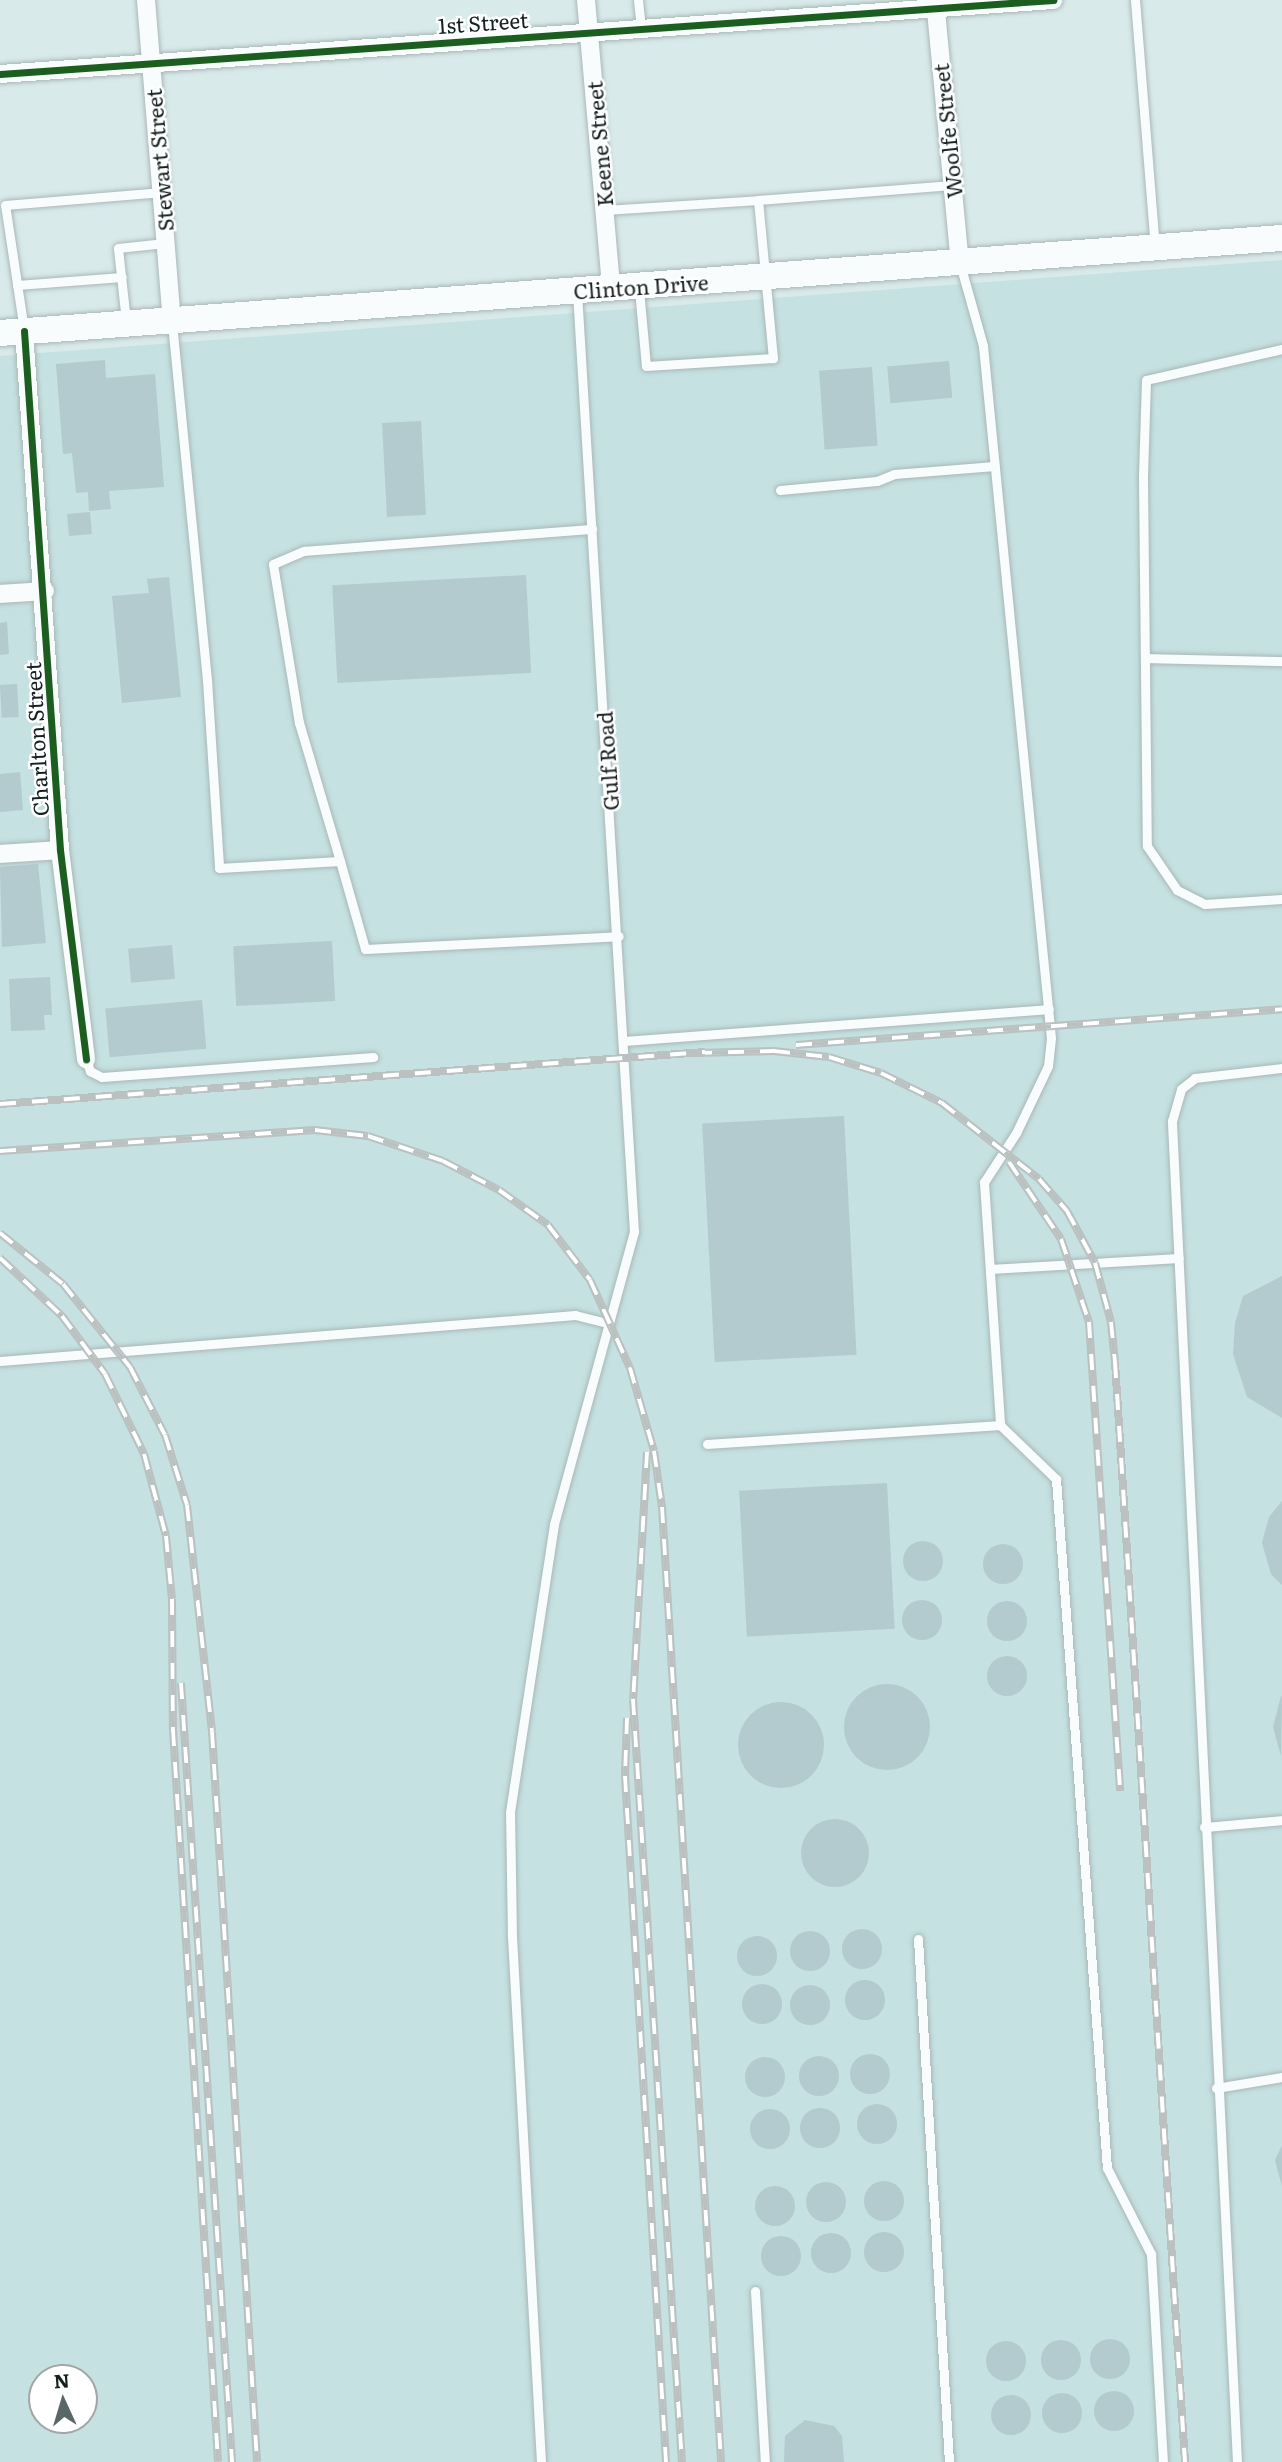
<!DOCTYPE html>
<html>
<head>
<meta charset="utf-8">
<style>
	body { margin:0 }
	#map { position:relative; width:1282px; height:2462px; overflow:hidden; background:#d9eaea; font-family:Literata,serif }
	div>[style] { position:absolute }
	.built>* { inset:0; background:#c5e1e1 }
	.building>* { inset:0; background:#b3cace; transform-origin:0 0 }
	.round { border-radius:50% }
	.roads { filter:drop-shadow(0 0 2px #aab7b7) drop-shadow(0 0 2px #aab7b7) }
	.service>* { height:9px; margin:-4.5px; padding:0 4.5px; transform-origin:4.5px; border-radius:4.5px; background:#f9fcfc }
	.minor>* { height:18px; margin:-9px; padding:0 9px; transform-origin:9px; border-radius:9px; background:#f9fcfc }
	.secondary>* { height:26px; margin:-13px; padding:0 13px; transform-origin:13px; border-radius:13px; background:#f9fcfc }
	.rail>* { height:8px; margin-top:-4px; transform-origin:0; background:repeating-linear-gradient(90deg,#fff 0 16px,#bbc0c0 0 32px); box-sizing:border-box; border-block:2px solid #bbc0c0 }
	.cycleway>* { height:7px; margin:-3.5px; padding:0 3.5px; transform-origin:3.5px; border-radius:3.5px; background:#1b5e20 }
	span { translate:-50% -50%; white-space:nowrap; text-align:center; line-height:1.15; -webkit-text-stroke:5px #fff; paint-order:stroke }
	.street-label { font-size:21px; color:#152020 }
	.north { position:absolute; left:28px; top:2364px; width:70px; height:70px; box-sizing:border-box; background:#fff; border:2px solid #a1a6a6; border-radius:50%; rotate:356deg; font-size:19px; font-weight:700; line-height:28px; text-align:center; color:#152020 }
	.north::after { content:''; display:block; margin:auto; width:24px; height:32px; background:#5a6767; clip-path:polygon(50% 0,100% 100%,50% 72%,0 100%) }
</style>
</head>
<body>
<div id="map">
	<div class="built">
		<i style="clip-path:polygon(evenodd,1282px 260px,1282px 2462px,0 2462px,0 356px,1282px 260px,42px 2378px,84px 2378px,84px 2420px,42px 2420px,42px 2378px)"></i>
	</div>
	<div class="building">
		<i style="clip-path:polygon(105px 360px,106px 378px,155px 374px,164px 487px,109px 491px,111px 509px,89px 511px,88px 492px,76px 493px,72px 453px,63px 454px,56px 364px)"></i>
		<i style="left:949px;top:361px;width:37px;height:62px;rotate:85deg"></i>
		<i style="left:872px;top:367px;width:79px;height:53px;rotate:86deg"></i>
		<i style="left:421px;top:421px;width:94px;height:39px;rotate:87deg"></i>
		<i style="left:90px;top:512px;width:22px;height:23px;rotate:85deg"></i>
		<i style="left:526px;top:575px;width:98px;height:194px;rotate:87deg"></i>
		<i style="clip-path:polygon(169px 577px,181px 697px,122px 703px,112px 596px,149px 593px,147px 579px)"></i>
		<i style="clip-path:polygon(7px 622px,9px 654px,0 655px,0 623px)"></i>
		<i style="left:17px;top:684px;width:33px;height:17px;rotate:87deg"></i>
		<i style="clip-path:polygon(20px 772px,23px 810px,0 812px,0 774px)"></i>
		<i style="clip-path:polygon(38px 864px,46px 943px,2px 947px,0 867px)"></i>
		<i style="left:332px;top:941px;width:60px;height:99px;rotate:87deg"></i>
		<i style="left:172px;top:945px;width:34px;height:44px;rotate:85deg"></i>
		<i style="clip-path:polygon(50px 977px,52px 1015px,44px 1015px,45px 1030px,11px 1031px,9px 979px)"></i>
		<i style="left:202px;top:1000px;width:49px;height:97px;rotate:85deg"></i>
		<i style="left:844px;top:1116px;width:239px;height:142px;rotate:87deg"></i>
		<i style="clip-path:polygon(1282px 1276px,1282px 1418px,1247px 1397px,1233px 1354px,1235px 1323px,1243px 1296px)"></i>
		<i style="left:887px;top:1483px;width:146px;height:148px;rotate:87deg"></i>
		<i style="clip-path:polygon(1282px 1501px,1282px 1585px,1271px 1574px,1262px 1543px,1269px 1517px)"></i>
		<i class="round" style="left:903px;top:1541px;width:40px;height:40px"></i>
		<i class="round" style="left:983px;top:1544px;width:40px;height:40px"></i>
		<i class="round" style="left:902px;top:1600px;width:40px;height:40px"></i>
		<i class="round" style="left:987px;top:1601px;width:40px;height:40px"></i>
		<i class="round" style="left:987px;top:1656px;width:40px;height:40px"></i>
		<i class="round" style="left:844px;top:1684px;width:86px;height:86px"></i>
		<i style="clip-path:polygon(1281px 1696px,1282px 1696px,1281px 1756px,1273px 1727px)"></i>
		<i class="round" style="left:738px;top:1702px;width:86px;height:86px"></i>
		<i class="round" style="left:801px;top:1819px;width:68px;height:68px"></i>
		<i class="round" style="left:842px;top:1929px;width:40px;height:40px"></i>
		<i class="round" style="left:790px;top:1931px;width:40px;height:40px"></i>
		<i class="round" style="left:737px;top:1936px;width:40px;height:40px"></i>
		<i class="round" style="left:845px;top:1980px;width:40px;height:40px"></i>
		<i class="round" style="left:742px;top:1984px;width:40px;height:40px"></i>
		<i class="round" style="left:790px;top:1985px;width:40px;height:40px"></i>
		<i class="round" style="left:850px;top:2054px;width:40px;height:40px"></i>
		<i class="round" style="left:799px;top:2056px;width:40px;height:40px"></i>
		<i class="round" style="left:745px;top:2057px;width:40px;height:40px"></i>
		<i class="round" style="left:857px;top:2104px;width:40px;height:40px"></i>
		<i class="round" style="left:800px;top:2108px;width:40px;height:40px"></i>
		<i class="round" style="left:750px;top:2109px;width:40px;height:40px"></i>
		<i style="clip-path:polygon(1282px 2145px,1282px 2187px,1275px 2160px)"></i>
		<i class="round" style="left:864px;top:2181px;width:40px;height:40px"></i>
		<i class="round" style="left:806px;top:2182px;width:40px;height:40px"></i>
		<i class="round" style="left:755px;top:2186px;width:40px;height:40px"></i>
		<i class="round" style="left:864px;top:2232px;width:40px;height:40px"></i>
		<i class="round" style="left:811px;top:2233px;width:40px;height:40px"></i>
		<i class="round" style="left:761px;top:2236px;width:40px;height:40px"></i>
		<i class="round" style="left:1090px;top:2339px;width:40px;height:40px"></i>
		<i class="round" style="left:1041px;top:2340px;width:40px;height:40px"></i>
		<i class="round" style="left:986px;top:2341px;width:40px;height:40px"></i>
		<i class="round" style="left:1094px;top:2391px;width:40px;height:40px"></i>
		<i class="round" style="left:1042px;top:2393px;width:40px;height:40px"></i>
		<i class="round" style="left:991px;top:2395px;width:40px;height:40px"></i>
		<i style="clip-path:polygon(805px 2420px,834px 2426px,842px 2436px,844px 2462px,784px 2462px,785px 2436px)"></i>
	</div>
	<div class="roads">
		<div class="service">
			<i style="left:638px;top:0;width:29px;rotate:84deg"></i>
			<i style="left:1135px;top:0;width:247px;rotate:85.4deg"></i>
			<i style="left:758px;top:200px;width:195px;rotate:-4.4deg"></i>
			<i style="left:605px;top:210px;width:153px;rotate:-3.7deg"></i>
			<i style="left:758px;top:200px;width:159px;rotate:84.6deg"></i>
			<i style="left:773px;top:358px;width:127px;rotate:176.4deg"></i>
			<i style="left:646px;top:366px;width:77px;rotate:-95.2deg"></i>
			<i style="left:960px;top:264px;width:85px;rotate:74.3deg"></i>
			<i style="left:983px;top:346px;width:695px;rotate:84.39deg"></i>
			<i style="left:1051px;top:1038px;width:28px;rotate:96deg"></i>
			<i style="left:1048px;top:1066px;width:74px;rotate:115.5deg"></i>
			<i style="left:1016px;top:1133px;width:59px;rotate:123.1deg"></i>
			<i style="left:984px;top:1182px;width:244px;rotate:86.2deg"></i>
			<i style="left:1000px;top:1425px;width:78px;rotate:44deg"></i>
			<i style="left:1056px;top:1479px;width:691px;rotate:85.77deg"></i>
			<i style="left:1107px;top:2168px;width:97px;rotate:62.9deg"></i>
			<i style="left:1151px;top:2254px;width:208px;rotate:86.7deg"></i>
			<i style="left:17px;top:285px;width:105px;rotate:-4.4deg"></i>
			<i style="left:126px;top:321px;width:73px;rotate:-96.3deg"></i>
			<i style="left:118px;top:248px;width:47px;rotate:-6.1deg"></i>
			<i style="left:172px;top:323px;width:359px;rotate:84.4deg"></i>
			<i style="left:207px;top:680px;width:188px;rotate:86.3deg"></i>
			<i style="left:219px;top:868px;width:121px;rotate:-3.3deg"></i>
			<i style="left:340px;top:861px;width:91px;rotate:74.1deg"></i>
			<i style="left:365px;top:949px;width:254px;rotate:-2.9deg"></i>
			<i style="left:24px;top:330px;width:126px;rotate:-98.6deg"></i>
			<i style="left:5px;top:205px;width:158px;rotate:-4.7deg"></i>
			<i style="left:1282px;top:349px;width:139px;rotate:167.2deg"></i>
			<i style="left:1146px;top:380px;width:98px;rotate:91.8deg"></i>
			<i style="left:1143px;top:478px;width:368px;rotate:89.4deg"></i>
			<i style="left:1147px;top:846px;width:53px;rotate:55.7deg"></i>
			<i style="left:1177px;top:890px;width:31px;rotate:27deg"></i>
			<i style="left:1205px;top:904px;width:77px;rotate:-3.7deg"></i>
			<i style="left:780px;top:490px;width:97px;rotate:-5.3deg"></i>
			<i style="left:877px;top:481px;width:18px;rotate:-22deg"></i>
			<i style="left:894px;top:474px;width:101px;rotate:-4.5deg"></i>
			<i style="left:1146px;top:658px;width:136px;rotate:1.3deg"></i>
			<i style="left:340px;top:861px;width:144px;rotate:-106.5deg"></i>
			<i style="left:299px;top:723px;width:161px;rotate:-99.3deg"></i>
			<i style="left:273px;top:564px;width:34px;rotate:-23deg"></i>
			<i style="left:304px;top:551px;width:289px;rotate:-4.4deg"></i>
			<i style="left:625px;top:1041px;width:425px;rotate:-4.3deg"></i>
			<i style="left:86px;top:1059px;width:13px;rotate:72deg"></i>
			<i style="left:90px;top:1071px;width:13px;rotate:27deg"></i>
			<i style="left:102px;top:1077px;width:272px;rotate:-4.2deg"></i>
			<i style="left:990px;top:1269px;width:189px;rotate:-3.3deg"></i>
			<i style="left:0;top:1361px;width:577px;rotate:-4.57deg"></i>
			<i style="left:575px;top:1315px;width:32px;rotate:14deg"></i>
			<i style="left:707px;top:1444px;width:294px;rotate:-3.7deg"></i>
			<i style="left:1204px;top:1827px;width:78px;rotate:-5.1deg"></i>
			<i style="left:918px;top:1939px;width:524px;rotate:86.61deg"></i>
			<i style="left:1216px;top:2088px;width:67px;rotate:-9.5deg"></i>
			<i style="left:755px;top:2291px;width:171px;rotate:86.7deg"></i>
			<i style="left:541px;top:2462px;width:526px;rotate:-93.16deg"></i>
			<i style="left:512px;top:1937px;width:125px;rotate:-90.9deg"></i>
			<i style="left:510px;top:1812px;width:291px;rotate:-81.3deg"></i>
			<i style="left:554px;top:1524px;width:303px;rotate:-74.7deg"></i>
			<i style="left:634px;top:1232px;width:942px;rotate:-93.47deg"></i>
			<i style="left:1237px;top:2462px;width:1343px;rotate:-92.78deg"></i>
			<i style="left:1172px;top:1121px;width:33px;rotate:-74deg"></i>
			<i style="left:1181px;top:1089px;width:18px;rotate:-38deg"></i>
			<i style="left:1195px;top:1078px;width:88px;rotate:-6.6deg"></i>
		</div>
		<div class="minor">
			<i style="left:146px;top:0;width:322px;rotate:85.4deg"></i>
			<i style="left:586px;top:0;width:289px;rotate:85deg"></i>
			<i style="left:935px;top:0;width:264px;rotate:84.6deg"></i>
			<i style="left:0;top:74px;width:1056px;rotate:-4.02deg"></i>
			<i style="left:24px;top:331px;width:520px;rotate:86.03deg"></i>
			<i style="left:60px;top:850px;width:211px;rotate:82.9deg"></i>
			<i style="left:0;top:594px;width:45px;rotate:-3.8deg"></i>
			<i style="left:0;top:854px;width:60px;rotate:-3.8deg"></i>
		</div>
		<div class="secondary">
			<i style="left:0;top:333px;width:1286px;rotate:-4.24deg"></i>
		</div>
	</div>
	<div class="rail">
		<i style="left:796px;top:1045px;width:487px;rotate:-4.2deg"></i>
		<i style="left:696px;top:1053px;width:78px;rotate:-1.5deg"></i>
		<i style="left:774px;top:1051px;width:55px;rotate:6.2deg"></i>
		<i style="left:829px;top:1057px;width:54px;rotate:17.1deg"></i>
		<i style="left:881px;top:1073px;width:68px;rotate:26.2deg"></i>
		<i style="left:942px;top:1103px;width:123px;rotate:38.1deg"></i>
		<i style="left:1039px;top:1179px;width:43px;rotate:48.8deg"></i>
		<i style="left:1067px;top:1211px;width:59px;rotate:61.7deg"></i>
		<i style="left:1095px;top:1263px;width:61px;rotate:74.8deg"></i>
		<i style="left:1111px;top:1322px;width:40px;rotate:84.3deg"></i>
		<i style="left:1115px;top:1362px;width:1102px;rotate:86.36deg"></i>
		<i style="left:0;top:1104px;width:707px;rotate:-4.22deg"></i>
		<i style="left:0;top:1151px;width:316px;rotate:-3.8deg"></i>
		<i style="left:315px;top:1130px;width:53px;rotate:6.5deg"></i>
		<i style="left:368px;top:1136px;width:79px;rotate:18.4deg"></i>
		<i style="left:443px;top:1161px;width:63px;rotate:27.4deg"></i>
		<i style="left:499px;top:1190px;width:60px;rotate:35.5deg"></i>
		<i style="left:548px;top:1225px;width:69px;rotate:52.6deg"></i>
		<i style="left:590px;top:1280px;width:97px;rotate:65.6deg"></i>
		<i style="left:630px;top:1368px;width:86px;rotate:73.9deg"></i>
		<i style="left:654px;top:1451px;width:57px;rotate:81.9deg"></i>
		<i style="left:662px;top:1507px;width:957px;rotate:86.46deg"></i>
		<i style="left:1009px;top:1162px;width:93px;rotate:56deg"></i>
		<i style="left:1061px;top:1239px;width:88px;rotate:71.4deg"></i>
		<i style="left:1089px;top:1322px;width:470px;rotate:86.2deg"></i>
		<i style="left:0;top:1233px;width:81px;rotate:39deg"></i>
		<i style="left:63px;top:1284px;width:107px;rotate:51.1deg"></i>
		<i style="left:130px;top:1367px;width:76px;rotate:62.8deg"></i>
		<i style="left:165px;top:1435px;width:73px;rotate:72.6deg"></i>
		<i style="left:187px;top:1505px;width:228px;rotate:83.7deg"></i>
		<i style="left:212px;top:1732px;width:731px;rotate:86.47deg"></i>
		<i style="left:0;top:1258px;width:85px;rotate:43.1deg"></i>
		<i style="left:62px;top:1316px;width:72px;rotate:53.4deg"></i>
		<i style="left:105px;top:1374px;width:89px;rotate:64deg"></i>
		<i style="left:144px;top:1454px;width:85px;rotate:75deg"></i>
		<i style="left:166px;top:1536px;width:63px;rotate:84.6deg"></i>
		<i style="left:172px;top:1599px;width:131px;rotate:89.6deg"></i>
		<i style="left:173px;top:1730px;width:733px;rotate:86.48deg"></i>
		<i style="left:647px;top:1452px;width:247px;rotate:93.2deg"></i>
		<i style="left:633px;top:1699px;width:765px;rotate:86.33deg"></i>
		<i style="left:181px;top:1683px;width:781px;rotate:86.25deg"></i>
		<i style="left:627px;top:1718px;width:58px;rotate:92deg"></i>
		<i style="left:625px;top:1776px;width:687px;rotate:86.58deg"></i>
	</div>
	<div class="cycleway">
		<i style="left:0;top:74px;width:1056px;rotate:-4.02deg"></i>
		<i style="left:24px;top:331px;width:520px;rotate:86.03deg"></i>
		<i style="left:60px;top:850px;width:211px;rotate:82.9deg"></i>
	</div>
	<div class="street-label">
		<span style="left:483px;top:22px;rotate:-4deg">1st Street</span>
		<span style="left:947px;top:131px;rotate:-96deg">Woolfe Street</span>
		<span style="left:599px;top:144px;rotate:-95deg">Keene Street</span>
		<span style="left:159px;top:160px;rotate:-95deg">Stewart Street</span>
		<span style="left:641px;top:286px;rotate:-4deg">Clinton Drive</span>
		<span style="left:36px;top:739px;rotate:-93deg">Charlton Street</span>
		<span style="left:607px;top:761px;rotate:-94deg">Gulf Road</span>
	</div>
	<div class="north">N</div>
</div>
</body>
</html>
